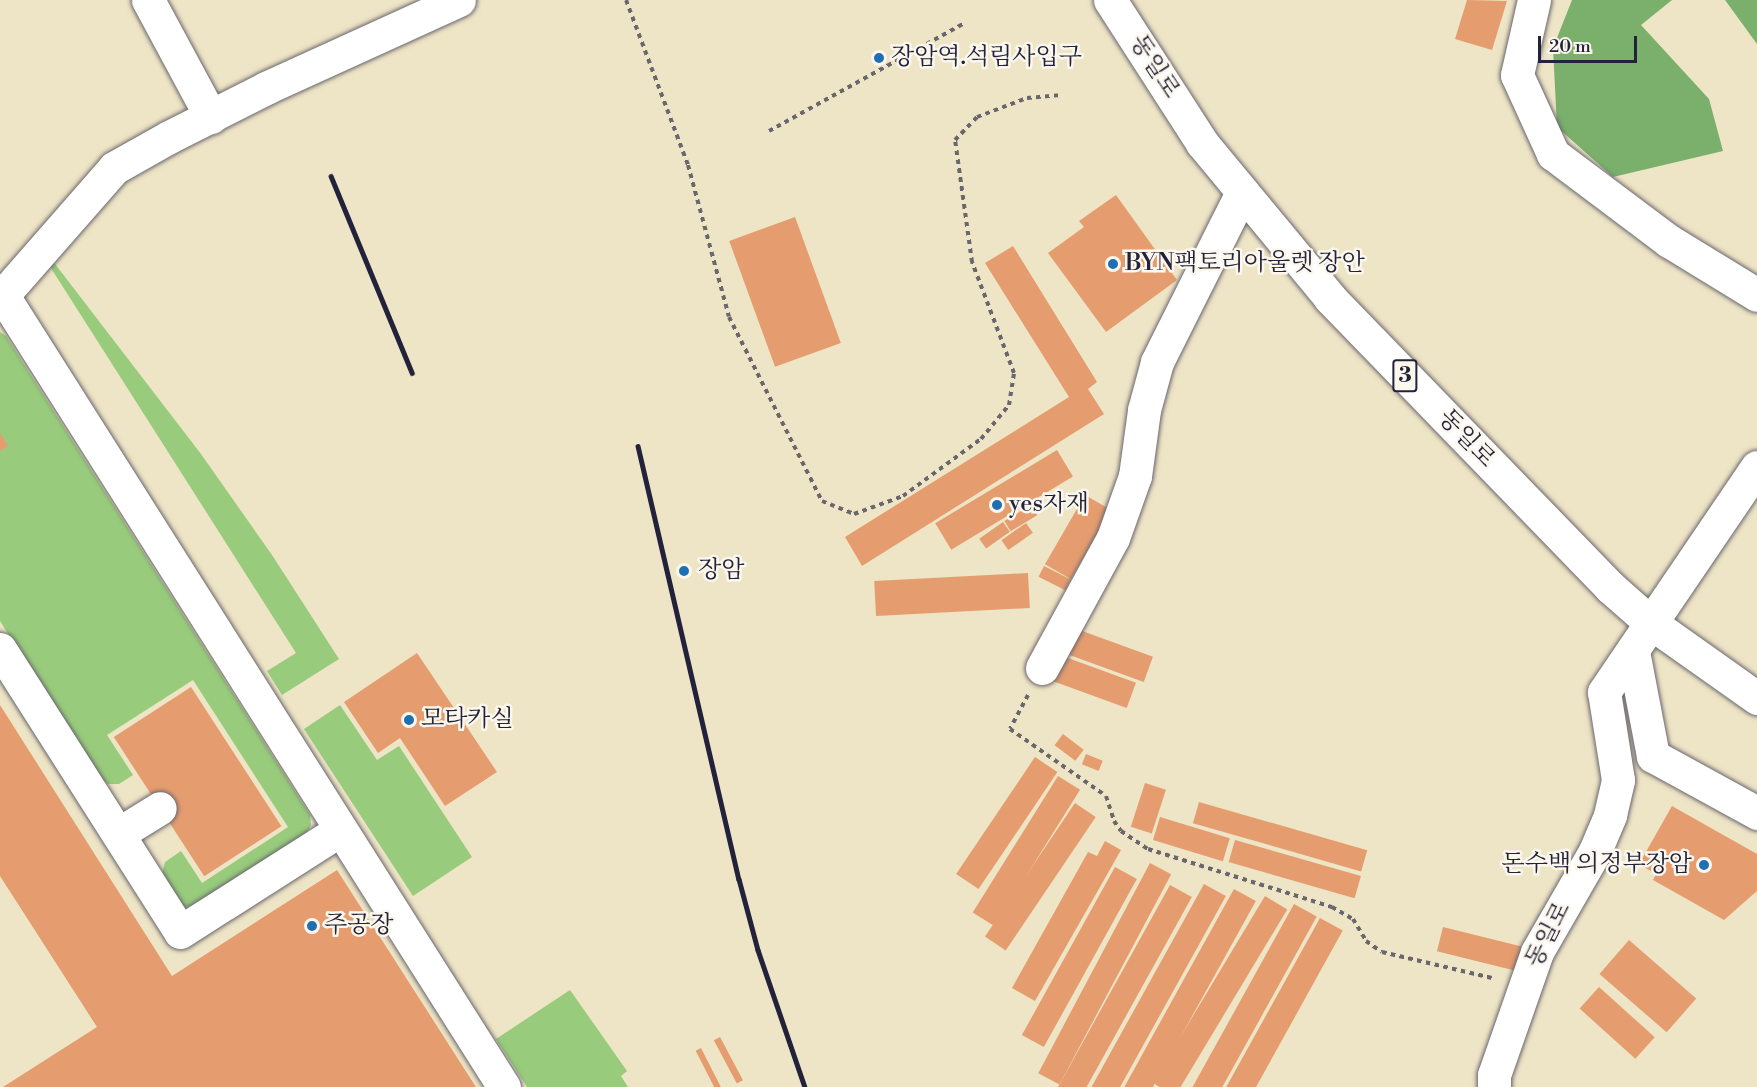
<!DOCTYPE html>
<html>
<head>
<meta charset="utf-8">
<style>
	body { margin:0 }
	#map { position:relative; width:1757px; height:1087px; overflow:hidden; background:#eee4c6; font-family:"Libre Bodoni","Noto Serif KR",serif }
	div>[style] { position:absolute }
	.green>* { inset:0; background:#98cc7c }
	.forest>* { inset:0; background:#7ab06c }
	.building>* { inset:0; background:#e59d6f; transform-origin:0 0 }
	.path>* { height:4px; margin-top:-2px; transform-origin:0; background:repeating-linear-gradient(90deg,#69666c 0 4.5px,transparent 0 9px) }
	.roads { filter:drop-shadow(0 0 2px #69666c) drop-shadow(0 0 2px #69666c) }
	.minor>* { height:33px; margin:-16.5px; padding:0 16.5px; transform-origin:16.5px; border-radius:16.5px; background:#fff }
	.major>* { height:33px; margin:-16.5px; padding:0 16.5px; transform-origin:16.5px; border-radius:16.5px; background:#fff }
	.rail>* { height:4.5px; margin:-2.25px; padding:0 2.25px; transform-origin:2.25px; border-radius:2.25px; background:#22223b }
	.dots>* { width:16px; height:16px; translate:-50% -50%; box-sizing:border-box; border:3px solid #fbf7ec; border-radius:50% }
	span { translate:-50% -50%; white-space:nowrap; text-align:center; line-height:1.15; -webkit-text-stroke:5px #fbf7ec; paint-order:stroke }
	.shield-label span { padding:2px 4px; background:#fbf7ec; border:2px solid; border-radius:4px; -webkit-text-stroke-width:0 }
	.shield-label { font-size:22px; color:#22223b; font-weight:700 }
	.poi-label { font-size:24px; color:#22223b }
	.left { translate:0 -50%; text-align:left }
	.right { translate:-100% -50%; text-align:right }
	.street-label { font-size:24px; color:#22223b }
	.scale { position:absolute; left:1538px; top:36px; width:99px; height:27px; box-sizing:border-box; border:3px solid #22223b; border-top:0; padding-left:8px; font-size:18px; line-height:21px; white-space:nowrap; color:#22223b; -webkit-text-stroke:4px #fbf7ec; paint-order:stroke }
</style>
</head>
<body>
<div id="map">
	<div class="green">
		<i style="clip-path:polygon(52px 260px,201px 454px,272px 555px,339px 659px,282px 695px,267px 671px,296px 653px,49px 265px)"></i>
		<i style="clip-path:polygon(0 332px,6px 336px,310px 815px,311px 825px,306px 834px,192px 906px,184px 907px,161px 877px,165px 862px,181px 851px,202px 883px,288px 827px,193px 680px,107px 735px,133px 775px,119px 784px,108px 784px,98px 777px,0 621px)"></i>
		<i style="clip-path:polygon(340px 705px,377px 760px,399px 746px,472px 857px,413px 896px,304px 729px)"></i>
		<i style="clip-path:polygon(570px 990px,627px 1071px,621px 1076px,628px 1087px,527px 1087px,496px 1039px)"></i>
	</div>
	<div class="forest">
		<i style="clip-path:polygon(1572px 0,1672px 0,1641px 25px,1709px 99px,1723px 151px,1613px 177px,1557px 127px,1553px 48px)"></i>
		<i style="clip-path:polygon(1725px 0,1757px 0,1757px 44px)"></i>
	</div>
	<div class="building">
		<i style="clip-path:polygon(1467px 0,1507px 1px,1492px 50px,1455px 39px)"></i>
		<i style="clip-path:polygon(1116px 195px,1177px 280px,1106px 332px,1048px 253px,1084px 227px,1079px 221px)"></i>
		<i style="left:795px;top:217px;width:134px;height:70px;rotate:70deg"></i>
		<i style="clip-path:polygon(1013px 246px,1097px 382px,1088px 389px,1104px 414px,862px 566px,845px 537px,1069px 397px,985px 263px)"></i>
		<i style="clip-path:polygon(0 433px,8px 446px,0 451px)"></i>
		<i style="left:1057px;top:450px;width:31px;height:142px;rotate:59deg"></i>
		<i style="left:1085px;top:495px;width:30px;height:80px;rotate:30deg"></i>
		<i style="left:1031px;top:505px;width:12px;height:31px;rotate:59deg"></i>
		<i style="left:1003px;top:522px;width:12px;height:29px;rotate:55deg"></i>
		<i style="left:1026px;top:523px;width:12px;height:30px;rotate:55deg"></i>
		<i style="left:1044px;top:566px;width:30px;height:12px;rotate:27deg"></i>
		<i style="left:1028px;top:573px;width:35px;height:154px;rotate:87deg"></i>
		<i style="left:1074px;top:628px;width:84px;height:27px;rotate:20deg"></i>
		<i style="clip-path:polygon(417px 653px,497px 772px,445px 806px,400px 738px,378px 753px,344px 702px)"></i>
		<i style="left:1057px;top:654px;width:84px;height:27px;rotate:20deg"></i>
		<i style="left:191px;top:687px;width:166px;height:92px;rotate:57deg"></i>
		<i style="clip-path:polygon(0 705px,172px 976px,337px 870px,476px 1087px,3px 1087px,97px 1027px,0 876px)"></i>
		<i style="left:1063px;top:734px;width:26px;height:14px;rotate:37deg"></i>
		<i style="left:1086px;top:754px;width:18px;height:11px;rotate:22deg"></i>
		<i style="left:1035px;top:757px;width:27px;height:141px;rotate:34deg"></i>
		<i style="left:1058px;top:776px;width:26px;height:161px;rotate:32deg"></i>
		<i style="left:1145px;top:783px;width:22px;height:46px;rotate:18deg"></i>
		<i style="left:1199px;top:802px;width:175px;height:22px;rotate:16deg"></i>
		<i style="left:1075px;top:803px;width:25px;height:161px;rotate:34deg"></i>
		<i style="clip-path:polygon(1672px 806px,1757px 854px,1757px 891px,1724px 920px,1653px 880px,1656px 874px,1639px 864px)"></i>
		<i style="left:1160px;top:817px;width:73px;height:24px;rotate:17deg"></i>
		<i style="left:1235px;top:840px;width:131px;height:23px;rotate:16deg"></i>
		<i style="clip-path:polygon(1105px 841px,1121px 850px,1035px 1001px,1012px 988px,1088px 852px,1097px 856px)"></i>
		<i style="left:1150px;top:863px;width:24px;height:238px;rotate:28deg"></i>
		<i style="left:1115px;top:867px;width:25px;height:192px;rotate:29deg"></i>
		<i style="left:1204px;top:884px;width:25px;height:232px;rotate:29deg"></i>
		<i style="left:1170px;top:885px;width:25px;height:231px;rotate:29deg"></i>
		<i style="left:1234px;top:889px;width:25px;height:226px;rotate:29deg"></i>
		<i style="left:1265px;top:896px;width:26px;height:218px;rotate:31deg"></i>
		<i style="left:1294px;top:904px;width:26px;height:209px;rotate:29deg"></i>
		<i style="left:1320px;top:918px;width:26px;height:193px;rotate:29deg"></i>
		<i style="left:1443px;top:927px;width:81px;height:25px;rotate:14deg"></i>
		<i style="left:1629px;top:940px;width:89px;height:45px;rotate:41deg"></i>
		<i style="left:1599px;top:987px;width:75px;height:29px;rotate:42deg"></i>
		<i style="left:720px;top:1037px;width:49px;height:7px;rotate:62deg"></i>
		<i style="left:701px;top:1048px;width:44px;height:6px;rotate:63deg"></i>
	</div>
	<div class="path">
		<i style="left:626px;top:0;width:176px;rotate:69.4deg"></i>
		<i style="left:688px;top:165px;width:157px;rotate:74.9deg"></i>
		<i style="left:729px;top:317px;width:206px;rotate:63.2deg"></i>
		<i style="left:822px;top:501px;width:35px;rotate:22deg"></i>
		<i style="left:854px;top:514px;width:52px;rotate:-20.2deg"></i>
		<i style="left:903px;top:496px;width:97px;rotate:-36.2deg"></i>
		<i style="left:981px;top:439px;width:44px;rotate:-50.5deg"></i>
		<i style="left:1009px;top:405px;width:32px;rotate:-81deg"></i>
		<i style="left:1014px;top:373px;width:119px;rotate:-110.7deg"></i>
		<i style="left:972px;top:262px;width:123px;rotate:-97.9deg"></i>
		<i style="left:955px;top:140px;width:32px;rotate:-46deg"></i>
		<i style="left:977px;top:117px;width:53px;rotate:-20.8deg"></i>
		<i style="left:1027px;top:98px;width:33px;rotate:-5deg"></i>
		<i style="left:769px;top:131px;width:224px;rotate:-28.9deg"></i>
		<i style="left:1028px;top:695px;width:38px;rotate:118deg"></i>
		<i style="left:1010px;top:729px;width:117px;rotate:34.9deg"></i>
		<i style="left:1106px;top:796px;width:26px;rotate:72deg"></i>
		<i style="left:1114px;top:821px;width:12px;rotate:55deg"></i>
		<i style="left:1121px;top:831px;width:32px;rotate:34deg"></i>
		<i style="left:1148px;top:849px;width:193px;rotate:17.5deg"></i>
		<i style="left:1332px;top:907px;width:24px;rotate:30deg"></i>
		<i style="left:1353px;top:919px;width:26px;rotate:59deg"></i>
		<i style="left:1366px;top:941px;width:19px;rotate:35deg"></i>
		<i style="left:1382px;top:952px;width:113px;rotate:13.3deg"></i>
	</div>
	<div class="roads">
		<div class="minor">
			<i style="left:148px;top:0;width:133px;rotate:61.7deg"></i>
			<i style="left:1534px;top:0;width:77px;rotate:102.8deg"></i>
			<i style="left:1517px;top:75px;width:87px;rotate:65.5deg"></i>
			<i style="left:1553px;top:154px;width:145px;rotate:36.9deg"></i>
			<i style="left:1669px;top:241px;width:103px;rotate:31.5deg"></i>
			<i style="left:0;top:291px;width:942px;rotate:57.66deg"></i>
			<i style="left:3px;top:295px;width:169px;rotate:-48.8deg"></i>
			<i style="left:114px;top:168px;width:63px;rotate:-29.4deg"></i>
			<i style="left:169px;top:137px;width:109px;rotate:-26.8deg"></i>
			<i style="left:266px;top:88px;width:212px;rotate:-24.5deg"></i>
			<i style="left:0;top:649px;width:335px;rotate:57.5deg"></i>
			<i style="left:180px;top:932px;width:190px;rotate:-32.5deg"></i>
			<i style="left:1633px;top:651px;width:107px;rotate:79.2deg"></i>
			<i style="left:1653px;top:756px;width:119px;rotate:28.7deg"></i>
			<i style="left:1042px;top:668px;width:148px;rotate:-61.4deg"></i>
			<i style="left:1113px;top:538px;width:66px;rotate:-70.5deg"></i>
			<i style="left:1135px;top:476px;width:67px;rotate:-82.2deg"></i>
			<i style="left:1144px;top:410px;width:50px;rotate:-74.8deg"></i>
			<i style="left:1157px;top:362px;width:190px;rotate:-63.4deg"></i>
			<i style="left:118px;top:834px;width:49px;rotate:-31.8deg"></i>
			<i style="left:1494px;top:1087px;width:12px;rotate:-90deg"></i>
			<i style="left:1494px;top:1075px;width:130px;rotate:-70.7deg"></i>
			<i style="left:1537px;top:952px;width:116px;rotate:-60.1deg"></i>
			<i style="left:1595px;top:851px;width:39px;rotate:-67deg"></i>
			<i style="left:1610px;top:815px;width:36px;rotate:-77deg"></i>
			<i style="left:1618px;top:780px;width:89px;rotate:-99deg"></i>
			<i style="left:1604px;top:692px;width:272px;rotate:-55.8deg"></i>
		</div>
		<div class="major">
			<i style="left:1110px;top:0;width:170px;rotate:57.2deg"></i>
			<i style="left:1202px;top:143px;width:201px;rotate:50.4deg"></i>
			<i style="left:1330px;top:298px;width:402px;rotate:45.9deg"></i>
			<i style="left:1610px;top:587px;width:55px;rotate:41.3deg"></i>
			<i style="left:1651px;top:623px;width:130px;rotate:35.3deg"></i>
		</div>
	</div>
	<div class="rail">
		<i style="left:331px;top:176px;width:213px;rotate:67.6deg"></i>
		<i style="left:638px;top:446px;width:445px;rotate:76.9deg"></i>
		<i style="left:739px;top:879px;width:73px;rotate:75deg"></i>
		<i style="left:758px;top:950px;width:145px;rotate:71.1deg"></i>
	</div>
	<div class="dots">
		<i style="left:879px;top:58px;background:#1f6fb2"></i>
		<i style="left:1113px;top:264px;background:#1f6fb2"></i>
		<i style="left:997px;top:505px;background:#1f6fb2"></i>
		<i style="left:684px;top:571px;background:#1f6fb2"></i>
		<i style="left:409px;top:720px;background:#1f6fb2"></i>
		<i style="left:1704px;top:865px;background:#1f6fb2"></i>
		<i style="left:312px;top:926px;background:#1f6fb2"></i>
	</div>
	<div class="shield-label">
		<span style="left:1405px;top:376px">3</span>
	</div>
	<div class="poi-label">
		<span class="left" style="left:891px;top:58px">장암역.석림사입구</span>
		<span class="left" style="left:1125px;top:264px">BYN팩토리아울렛 장안</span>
		<span class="left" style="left:1009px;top:505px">yes자재</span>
		<span class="left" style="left:698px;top:571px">장암</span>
		<span class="left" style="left:421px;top:720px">모타카실</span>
		<span class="right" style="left:1692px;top:865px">돈수백 의정부장암</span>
		<span class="left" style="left:324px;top:926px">주공장</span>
	</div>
	<div class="street-label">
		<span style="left:1154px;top:67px;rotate:57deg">동일로</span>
		<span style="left:1466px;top:439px;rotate:46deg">동일로</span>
		<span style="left:1549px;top:935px;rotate:-63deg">동일로</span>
	</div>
	<div class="scale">20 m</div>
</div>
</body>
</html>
